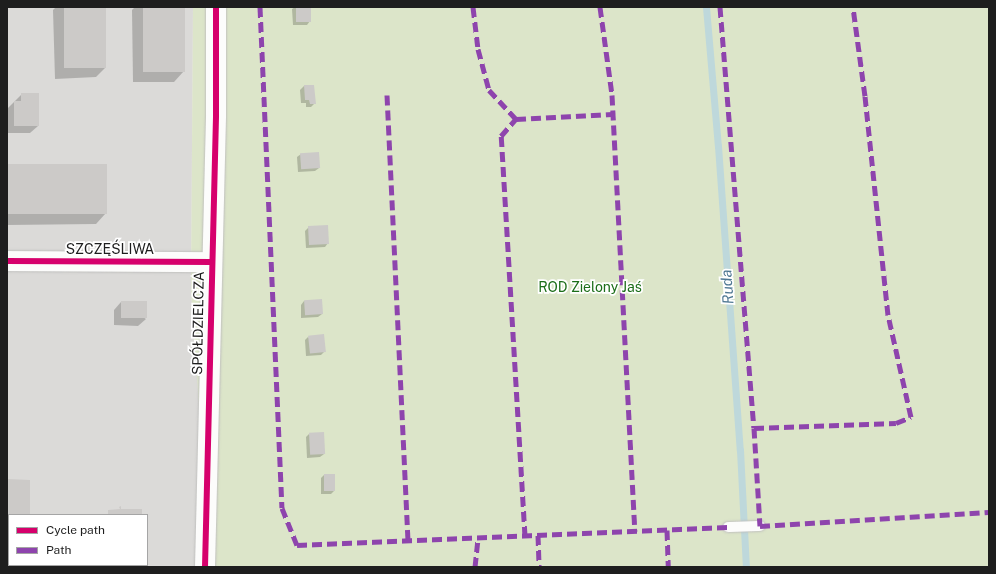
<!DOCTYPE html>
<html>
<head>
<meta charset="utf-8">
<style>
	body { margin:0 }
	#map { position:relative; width:996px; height:574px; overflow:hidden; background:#eceae7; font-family:"Public Sans",sans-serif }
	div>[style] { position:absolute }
	.residential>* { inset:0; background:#dbdad8 }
	.grass>* { inset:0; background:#dce5c9 }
	.shadow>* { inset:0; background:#0003; transform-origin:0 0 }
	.stream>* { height:7px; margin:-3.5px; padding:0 3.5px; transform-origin:3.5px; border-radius:3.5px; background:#bed8db }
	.building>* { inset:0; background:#cccac8; transform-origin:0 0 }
	.roads { filter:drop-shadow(0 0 1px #bfbfbd) drop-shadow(0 0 1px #bfbfbd) }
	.lane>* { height:10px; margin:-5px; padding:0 5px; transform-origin:5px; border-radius:5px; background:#fcfcfb }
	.street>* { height:20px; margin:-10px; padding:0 10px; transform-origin:10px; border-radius:10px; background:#fcfcfb }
	.quiet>* { height:5px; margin-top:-2.5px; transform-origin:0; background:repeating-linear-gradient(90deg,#8e44ad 0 10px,transparent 0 15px) }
	.cycleway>* { height:6px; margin:-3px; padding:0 3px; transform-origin:3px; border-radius:3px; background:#d6006c }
	span { translate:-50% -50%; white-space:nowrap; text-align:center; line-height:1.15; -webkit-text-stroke:3.5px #fff; paint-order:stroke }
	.street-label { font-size:14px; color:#1e1e1e }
	.park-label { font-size:14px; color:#1c6e19 }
	.water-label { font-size:15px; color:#4f7893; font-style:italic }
	.frame { position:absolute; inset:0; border:8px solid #1e1e1e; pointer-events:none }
	.legend { position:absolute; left:8px; top:514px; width:140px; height:52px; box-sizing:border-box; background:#fff; border:1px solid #a5a5a5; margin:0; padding:5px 7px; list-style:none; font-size:12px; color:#1e1e1e }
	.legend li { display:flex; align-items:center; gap:8px; height:20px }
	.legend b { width:20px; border:1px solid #a5a5a5 }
</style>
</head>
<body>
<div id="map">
	<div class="residential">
		<i style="clip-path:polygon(evenodd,7px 7px,193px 7px,191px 290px,210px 567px,7px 567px,7px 7px,9px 515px,147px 515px,147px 565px,9px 565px,9px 515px)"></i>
	</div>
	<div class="grass">
		<i style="clip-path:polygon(193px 7px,989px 7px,989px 567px,210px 567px,191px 290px)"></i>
	</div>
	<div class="shadow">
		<i style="clip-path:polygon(56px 7px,105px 7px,106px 67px,96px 77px,55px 79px,53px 10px)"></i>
		<i style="clip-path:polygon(135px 7px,184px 7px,184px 71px,174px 82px,133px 82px,132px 10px)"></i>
		<i style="clip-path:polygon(295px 7px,310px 7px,310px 21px,307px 25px,293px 25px,292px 9px)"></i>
		<i style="clip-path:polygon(304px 86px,313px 86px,315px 103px,311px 107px,306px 107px,306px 103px,301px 103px,300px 90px)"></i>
		<i style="clip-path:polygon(22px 94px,38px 126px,30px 133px,7px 133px,7px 109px)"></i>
		<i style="clip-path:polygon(301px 154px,319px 168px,315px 171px,298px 172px,297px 157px)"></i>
		<i style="clip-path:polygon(7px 166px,106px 213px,96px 224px,7px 225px)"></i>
		<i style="clip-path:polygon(309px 227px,328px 243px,325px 247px,306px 248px,305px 231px)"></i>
		<i style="clip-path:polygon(321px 300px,322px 314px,318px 317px,301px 318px,301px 305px,304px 301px)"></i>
		<i style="clip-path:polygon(121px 302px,146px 319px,138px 326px,114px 325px,114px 310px)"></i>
		<i style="clip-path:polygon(308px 337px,324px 352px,321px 355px,306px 356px,305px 340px)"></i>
		<i style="clip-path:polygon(309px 434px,324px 454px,320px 457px,307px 458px,306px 437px)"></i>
		<i style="clip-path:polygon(324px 475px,334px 491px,331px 494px,321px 494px,321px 478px)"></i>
		<i style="clip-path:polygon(7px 480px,29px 515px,9px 515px,9px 545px,7px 545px)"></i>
		<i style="left:72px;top:565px;width:70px;height:2px"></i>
	</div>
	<div class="stream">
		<i style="left:706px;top:7px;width:140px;rotate:85.1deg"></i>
		<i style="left:718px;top:146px;width:305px;rotate:85.9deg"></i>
		<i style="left:740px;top:450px;width:117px;rotate:87.1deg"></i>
	</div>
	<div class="building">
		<i style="left:64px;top:7px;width:42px;height:61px"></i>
		<i style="left:143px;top:7px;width:42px;height:65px"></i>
		<i style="left:296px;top:7px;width:15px;height:15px"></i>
		<i style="clip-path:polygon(304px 85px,314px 85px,316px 104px,310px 104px,309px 100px,305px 100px)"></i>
		<i style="clip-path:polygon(21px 93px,39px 93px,39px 126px,14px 126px,14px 101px,21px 101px)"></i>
		<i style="left:319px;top:152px;width:16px;height:19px;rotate:86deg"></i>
		<i style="left:107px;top:164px;width:50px;height:100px;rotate:90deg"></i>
		<i style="left:328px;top:225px;width:19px;height:20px;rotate:87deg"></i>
		<i style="left:322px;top:299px;width:15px;height:18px;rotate:86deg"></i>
		<i style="left:121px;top:301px;width:26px;height:17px"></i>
		<i style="left:324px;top:334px;width:18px;height:16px;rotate:84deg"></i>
		<i style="left:324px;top:432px;width:22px;height:15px;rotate:87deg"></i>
		<i style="left:324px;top:474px;width:11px;height:17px"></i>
		<i style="clip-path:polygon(7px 479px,30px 480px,30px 515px,9px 515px,9px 538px,7px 538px)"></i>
		<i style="clip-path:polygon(121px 506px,121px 509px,142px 509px,142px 515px,108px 515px,108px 510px,120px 509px,119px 507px)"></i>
	</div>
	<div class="roads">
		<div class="lane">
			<i style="left:728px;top:527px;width:32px;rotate:-2deg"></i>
		</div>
		<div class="street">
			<i style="left:7px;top:261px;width:205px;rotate:0.3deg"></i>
			<i style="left:205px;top:567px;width:452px;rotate:-88.6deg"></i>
			<i style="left:216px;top:115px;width:108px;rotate:-90deg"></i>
		</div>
	</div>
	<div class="quiet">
		<i style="left:260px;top:7px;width:501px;rotate:87.49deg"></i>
		<i style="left:282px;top:508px;width:40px;rotate:68deg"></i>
		<i style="left:297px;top:545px;width:431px;rotate:-2.4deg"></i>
		<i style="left:473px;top:7px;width:42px;rotate:83.2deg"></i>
		<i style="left:478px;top:49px;width:42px;rotate:75deg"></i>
		<i style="left:489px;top:90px;width:40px;rotate:47deg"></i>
		<i style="left:600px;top:7px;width:89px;rotate:82.2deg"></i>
		<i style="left:612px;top:95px;width:437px;rotate:87deg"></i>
		<i style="left:720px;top:7px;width:422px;rotate:85.4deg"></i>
		<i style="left:754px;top:428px;width:98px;rotate:86.5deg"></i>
		<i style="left:760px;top:526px;width:229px;rotate:-3.5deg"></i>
		<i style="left:387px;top:95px;width:446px;rotate:87.3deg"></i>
		<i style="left:754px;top:428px;width:142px;rotate:-2deg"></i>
		<i style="left:896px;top:423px;width:16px;rotate:-22deg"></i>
		<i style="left:911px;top:417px;width:105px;rotate:-102.7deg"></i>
		<i style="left:888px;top:315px;width:220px;rotate:-96deg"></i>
		<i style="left:865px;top:96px;width:90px;rotate:-97.7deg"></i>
		<i style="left:667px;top:530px;width:37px;rotate:88deg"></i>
		<i style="left:538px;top:535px;width:32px;rotate:88deg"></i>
		<i style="left:525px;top:536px;width:401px;rotate:-93.4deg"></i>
		<i style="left:501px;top:136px;width:23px;rotate:-49deg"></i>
		<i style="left:516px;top:119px;width:97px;rotate:-3deg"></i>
		<i style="left:475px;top:567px;width:29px;rotate:-84deg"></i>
	</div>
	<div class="cycleway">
		<i style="left:7px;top:261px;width:205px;rotate:0.3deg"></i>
		<i style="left:205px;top:567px;width:452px;rotate:-88.6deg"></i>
		<i style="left:216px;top:115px;width:108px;rotate:-90deg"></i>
	</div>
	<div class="street-label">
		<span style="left:110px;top:249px">SZCZĘŚLIWA</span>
		<span style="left:198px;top:323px;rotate:-89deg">SPÓŁDZIELCZA</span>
	</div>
	<div class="park-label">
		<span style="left:590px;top:287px">ROD Zielony Jaś</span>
	</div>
	<div class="water-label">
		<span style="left:727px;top:287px;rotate:-94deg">Ruda</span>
	</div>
	<div class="frame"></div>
	<ul class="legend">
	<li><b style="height:5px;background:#d6006c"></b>Cycle path</li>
	<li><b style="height:5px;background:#8e44ad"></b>Path</li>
	</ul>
</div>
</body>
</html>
